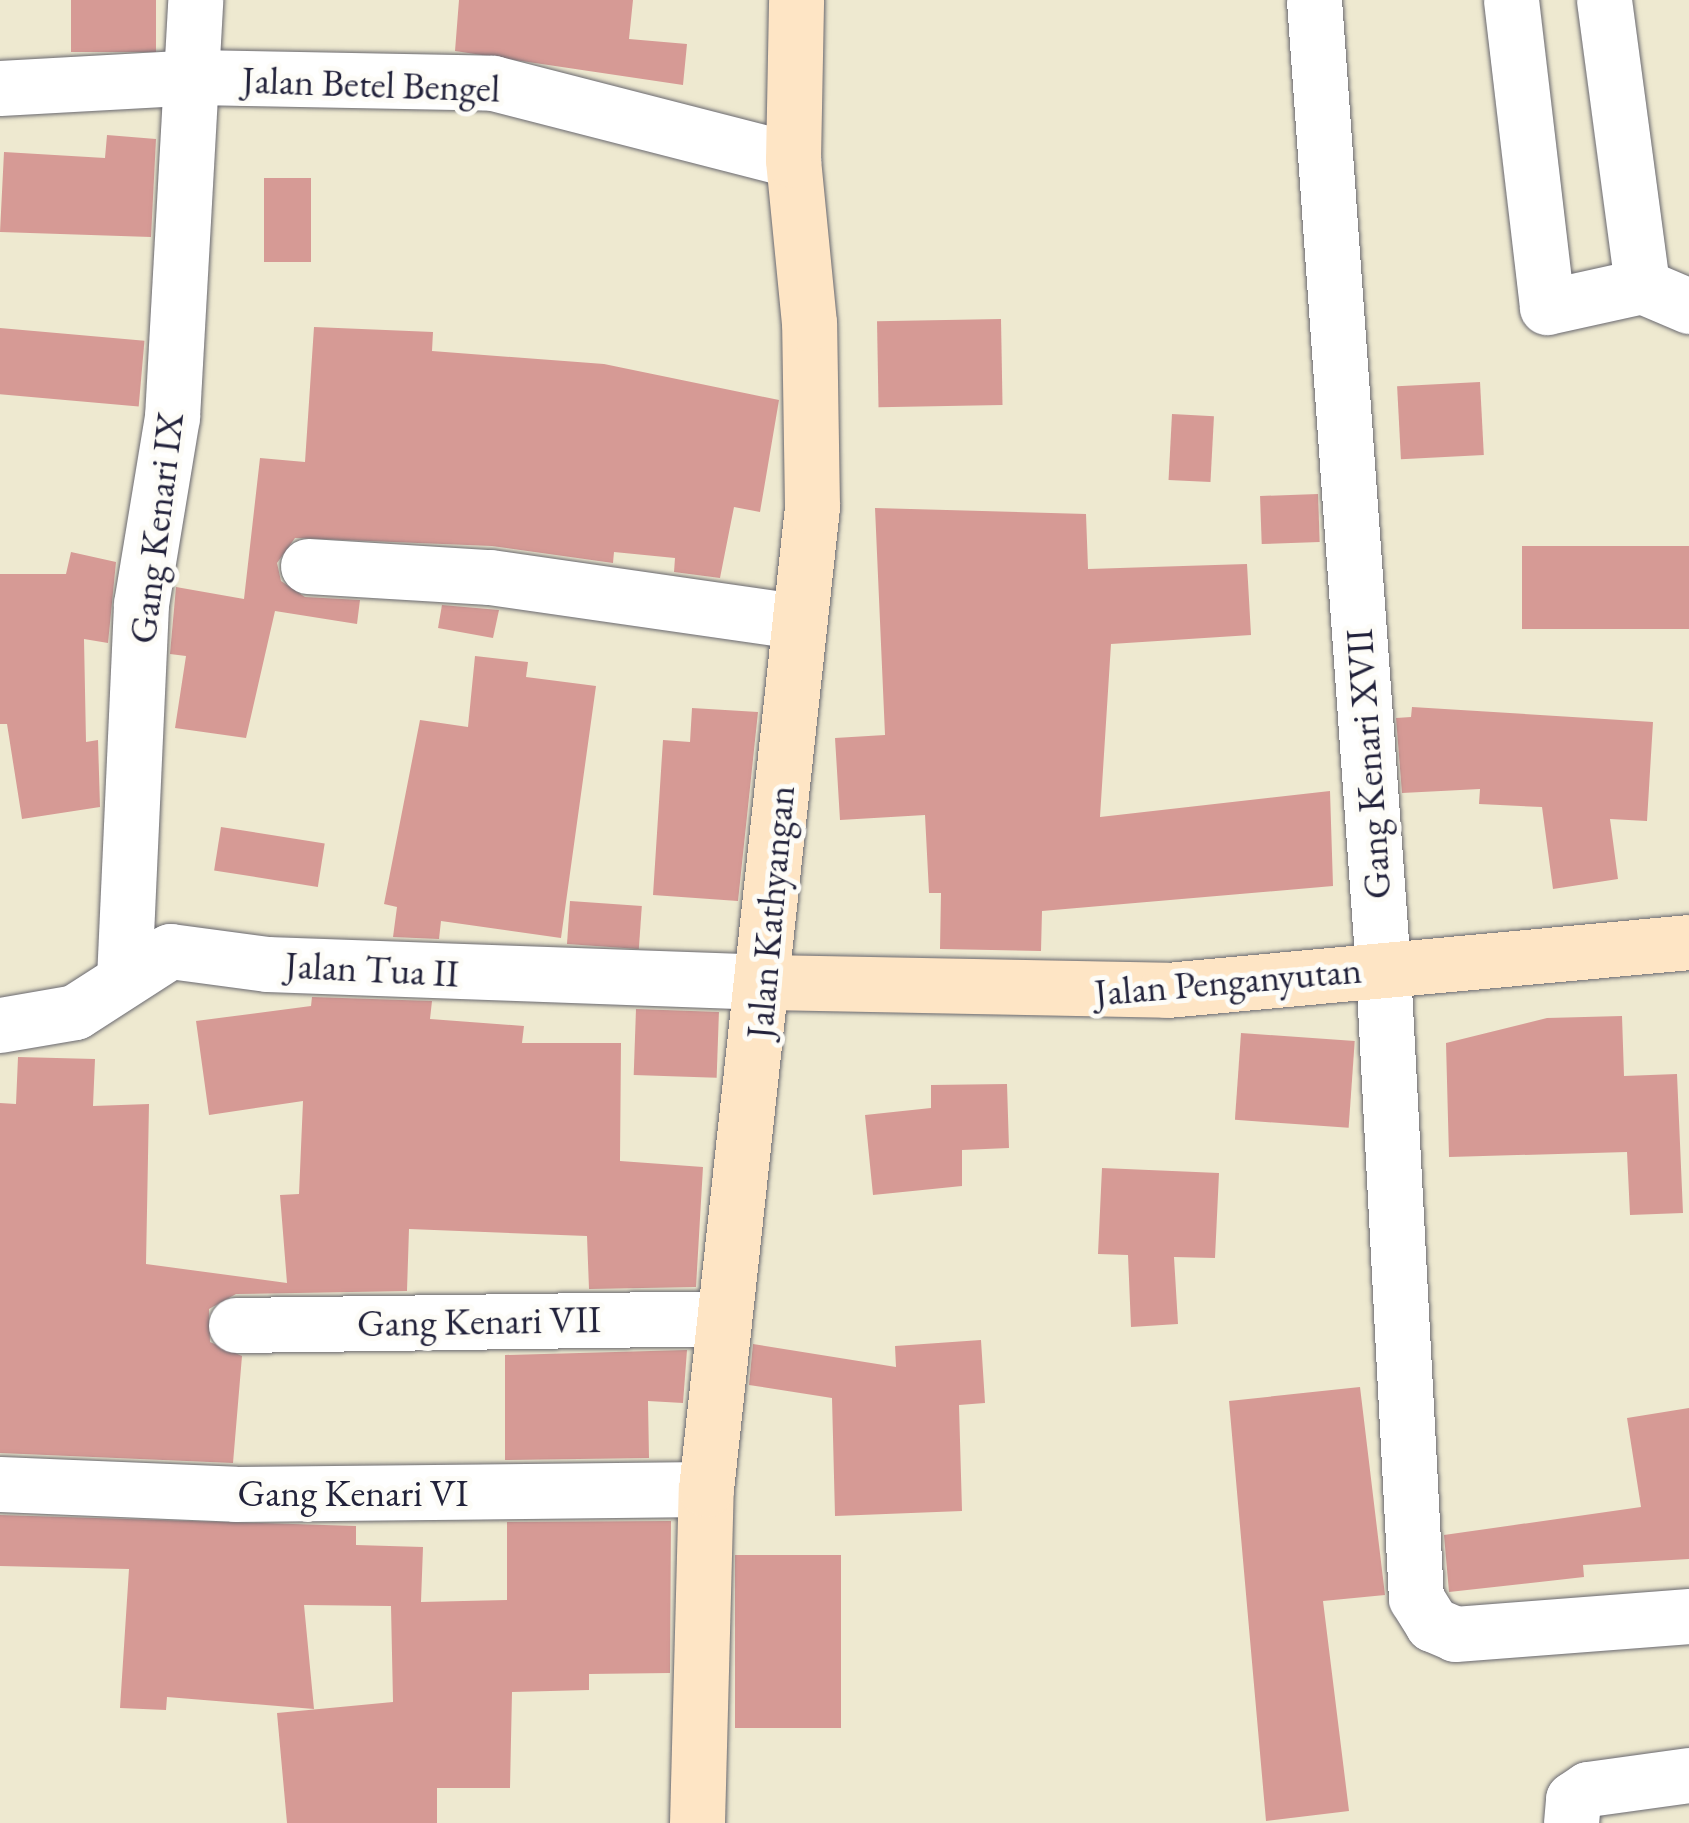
<!DOCTYPE html>
<html>
<head>
<meta charset="utf-8">
<style>
	body { margin:0 }
	#map { position:relative; width:1689px; height:1823px; overflow:hidden; background:#eee9d0; font-family:"EB Garamond",serif }
	div>[style] { position:absolute }
	.building>* { inset:0; background:#d69a95; transform-origin:0 0 }
	.roads { filter:drop-shadow(0 0 2px #69686f) drop-shadow(0 0 2px #69686f) }
	.street>* { height:55px; margin:-27.5px; padding:0 27.5px; transform-origin:27.5px; border-radius:27.5px; background:#fff }
	.secondary>* { height:55px; margin:-27.5px; padding:0 27.5px; transform-origin:27.5px; border-radius:27.5px; background:#fee5c5 }
	span { translate:-50% -50%; white-space:nowrap; text-align:center; line-height:1.15; -webkit-text-stroke:10px #fdfcf7; paint-order:stroke }
	.street-label { font-size:38px; color:#22223b }
</style>
</head>
<body>
<div id="map">
	<div class="building">
		<i style="left:71px;top:0;width:85px;height:52px"></i>
		<i style="clip-path:polygon(459px 0,633px 0,629px 39px,687px 44px,683px 85px,455px 51px)"></i>
		<i style="clip-path:polygon(107px 135px,156px 139px,151px 237px,0 232px,4px 152px,105px 158px)"></i>
		<i style="left:264px;top:178px;width:47px;height:84px"></i>
		<i style="left:1001px;top:319px;width:86px;height:124px;rotate:89deg"></i>
		<i style="clip-path:polygon(314px 327px,433px 332px,432px 351px,604px 364px,779px 400px,760px 512px,734px 507px,720px 578px,674px 572px,675px 558px,614px 552px,613px 563px,492px 546px,295px 538px,277px 563px,281px 581px,305px 597px,360px 600px,357px 624px,275px 611px,246px 738px,175px 728px,186px 656px,170px 654px,176px 587px,244px 599px,260px 458px,305px 462px)"></i>
		<i style="left:0;top:328px;width:145px;height:66px;rotate:5deg"></i>
		<i style="left:1480px;top:382px;width:73px;height:83px;rotate:87deg"></i>
		<i style="left:1172px;top:414px;width:42px;height:66px;rotate:3deg"></i>
		<i style="left:1318px;top:494px;width:48px;height:58px;rotate:88deg"></i>
		<i style="clip-path:polygon(875px 508px,1086px 514px,1088px 569px,1247px 564px,1251px 635px,1111px 644px,1100px 817px,1330px 791px,1333px 886px,1042px 911px,1041px 951px,940px 949px,941px 893px,929px 893px,925px 815px,840px 820px,835px 738px,885px 735px)"></i>
		<i style="left:1689px;top:546px;width:83px;height:167px;rotate:90deg"></i>
		<i style="clip-path:polygon(71px 552px,116px 562px,108px 643px,84px 639px,86px 742px,98px 740px,100px 807px,22px 819px,7px 724px,0 724px,0 574px,66px 574px)"></i>
		<i style="clip-path:polygon(442px 605px,499px 610px,493px 638px,438px 628px)"></i>
		<i style="clip-path:polygon(475px 656px,528px 662px,526px 677px,596px 686px,561px 938px,441px 921px,439px 939px,393px 937px,397px 907px,384px 904px,420px 720px,468px 727px)"></i>
		<i style="clip-path:polygon(1412px 707px,1653px 722px,1647px 821px,1610px 819px,1618px 879px,1553px 889px,1542px 807px,1479px 804px,1480px 789px,1402px 793px,1396px 718px,1411px 717px)"></i>
		<i style="clip-path:polygon(692px 708px,758px 712px,738px 901px,653px 895px,663px 740px,690px 742px)"></i>
		<i style="left:221px;top:827px;width:105px;height:44px;rotate:9deg"></i>
		<i style="left:570px;top:901px;width:72px;height:43px;rotate:4deg"></i>
		<i style="clip-path:polygon(312px 997px,432px 1001px,430px 1019px,524px 1026px,522px 1043px,621px 1043px,620px 1161px,703px 1167px,696px 1287px,589px 1289px,587px 1236px,409px 1229px,407px 1291px,236px 1294px,209px 1309px,210px 1342px,242px 1356px,233px 1463px,0 1453px,0 1103px,16px 1104px,18px 1057px,95px 1059px,93px 1106px,149px 1104px,146px 1264px,287px 1283px,280px 1195px,299px 1194px,303px 1101px,209px 1115px,196px 1021px,311px 1006px)"></i>
		<i style="left:636px;top:1009px;width:83px;height:66px;rotate:2deg"></i>
		<i style="clip-path:polygon(1622px 1016px,1624px 1076px,1677px 1074px,1683px 1213px,1630px 1215px,1627px 1152px,1449px 1157px,1446px 1043px,1547px 1018px)"></i>
		<i style="left:1241px;top:1033px;width:114px;height:87px;rotate:4deg"></i>
		<i style="clip-path:polygon(1007px 1084px,1009px 1148px,962px 1150px,962px 1186px,873px 1195px,865px 1115px,931px 1108px,931px 1085px)"></i>
		<i style="clip-path:polygon(1102px 1168px,1219px 1173px,1215px 1258px,1174px 1257px,1178px 1324px,1131px 1327px,1128px 1255px,1098px 1254px)"></i>
		<i style="clip-path:polygon(981px 1340px,985px 1403px,959px 1405px,962px 1511px,835px 1516px,832px 1398px,749px 1385px,753px 1344px,896px 1367px,895px 1346px)"></i>
		<i style="clip-path:polygon(687px 1350px,683px 1403px,648px 1401px,649px 1458px,505px 1460px,505px 1355px)"></i>
		<i style="clip-path:polygon(1360px 1387px,1385px 1595px,1323px 1601px,1349px 1811px,1266px 1821px,1229px 1401px)"></i>
		<i style="clip-path:polygon(1689px 1408px,1689px 1559px,1583px 1565px,1584px 1577px,1449px 1592px,1444px 1535px,1641px 1507px,1627px 1418px)"></i>
		<i style="clip-path:polygon(0 1515px,356px 1526px,356px 1545px,423px 1547px,421px 1602px,507px 1600px,507px 1522px,671px 1521px,670px 1673px,589px 1674px,589px 1690px,512px 1692px,510px 1788px,437px 1788px,437px 1823px,287px 1823px,277px 1713px,393px 1702px,391px 1606px,304px 1605px,314px 1709px,167px 1697px,166px 1710px,120px 1708px,129px 1569px,0 1566px)"></i>
		<i style="left:841px;top:1555px;width:173px;height:106px;rotate:90deg"></i>
	</div>
	<div class="roads">
		<div class="street">
			<i style="left:1314px;top:0;width:971px;rotate:85.93deg"></i>
			<i style="left:1383px;top:969px;width:630px;rotate:87deg"></i>
			<i style="left:1416px;top:1598px;width:31px;rotate:58deg"></i>
			<i style="left:1432px;top:1624px;width:25px;rotate:23deg"></i>
			<i style="left:1455px;top:1634px;width:235px;rotate:-4.4deg"></i>
			<i style="left:1511px;top:0;width:309px;rotate:83.3deg"></i>
			<i style="left:1547px;top:307px;width:97px;rotate:-12.5deg"></i>
			<i style="left:1604px;top:0;width:289px;rotate:82.4deg"></i>
			<i style="left:1642px;top:286px;width:51px;rotate:23.1deg"></i>
			<i style="left:0;top:88px;width:194px;rotate:-3.2deg"></i>
			<i style="left:194px;top:77px;width:299px;rotate:1.1deg"></i>
			<i style="left:493px;top:83px;width:310px;rotate:14.4deg"></i>
			<i style="left:308px;top:566px;width:182px;rotate:3.5deg"></i>
			<i style="left:490px;top:577px;width:309px;rotate:8.2deg"></i>
			<i style="left:124px;top:979px;width:375px;rotate:-87.4deg"></i>
			<i style="left:141px;top:604px;width:190px;rotate:-80.6deg"></i>
			<i style="left:172px;top:417px;width:418px;rotate:-86.8deg"></i>
			<i style="left:0;top:1025px;width:76px;rotate:-9.8deg"></i>
			<i style="left:75px;top:1012px;width:113px;rotate:-32.7deg"></i>
			<i style="left:170px;top:951px;width:98px;rotate:7.6deg"></i>
			<i style="left:267px;top:964px;width:500px;rotate:2.06deg"></i>
			<i style="left:236px;top:1325px;width:486px;rotate:-0.8deg"></i>
			<i style="left:0;top:1484px;width:235px;rotate:2.4deg"></i>
			<i style="left:235px;top:1494px;width:471px;rotate:-0.6deg"></i>
			<i style="left:1571px;top:1823px;width:24px;rotate:-85deg"></i>
			<i style="left:1573px;top:1799px;width:18px;rotate:-34deg"></i>
			<i style="left:1588px;top:1789px;width:102px;rotate:-7.9deg"></i>
		</div>
		<div class="secondary">
			<i style="left:767px;top:982px;width:400px;rotate:1.1deg"></i>
			<i style="left:1167px;top:990px;width:524px;rotate:-5.25deg"></i>
			<i style="left:697px;top:1823px;width:334px;rotate:-88.5deg"></i>
			<i style="left:706px;top:1489px;width:988px;rotate:-83.84deg"></i>
			<i style="left:812px;top:507px;width:184px;rotate:-90.9deg"></i>
			<i style="left:809px;top:323px;width:164px;rotate:-95.6deg"></i>
			<i style="left:793px;top:160px;width:160px;rotate:-88.9deg"></i>
		</div>
	</div>
	<div class="street-label">
		<span style="left:371px;top:84px;rotate:2deg">Jalan Betel Bengel</span>
		<span style="left:156px;top:528px;rotate:-83deg">Gang Kenari IX</span>
		<span style="left:1368px;top:764px;rotate:-94deg">Gang Kenari XVII</span>
		<span style="left:770px;top:912px;rotate:-85deg">Jalan Kathyangan</span>
		<span style="left:372px;top:969px;rotate:3deg">Jalan Tua II</span>
		<span style="left:1228px;top:981px;rotate:-5deg">Jalan Penganyutan</span>
		<span style="left:479px;top:1321px;rotate:-1deg">Gang Kenari VII</span>
		<span style="left:353px;top:1493px">Gang Kenari VI</span>
	</div>
</div>
</body>
</html>
